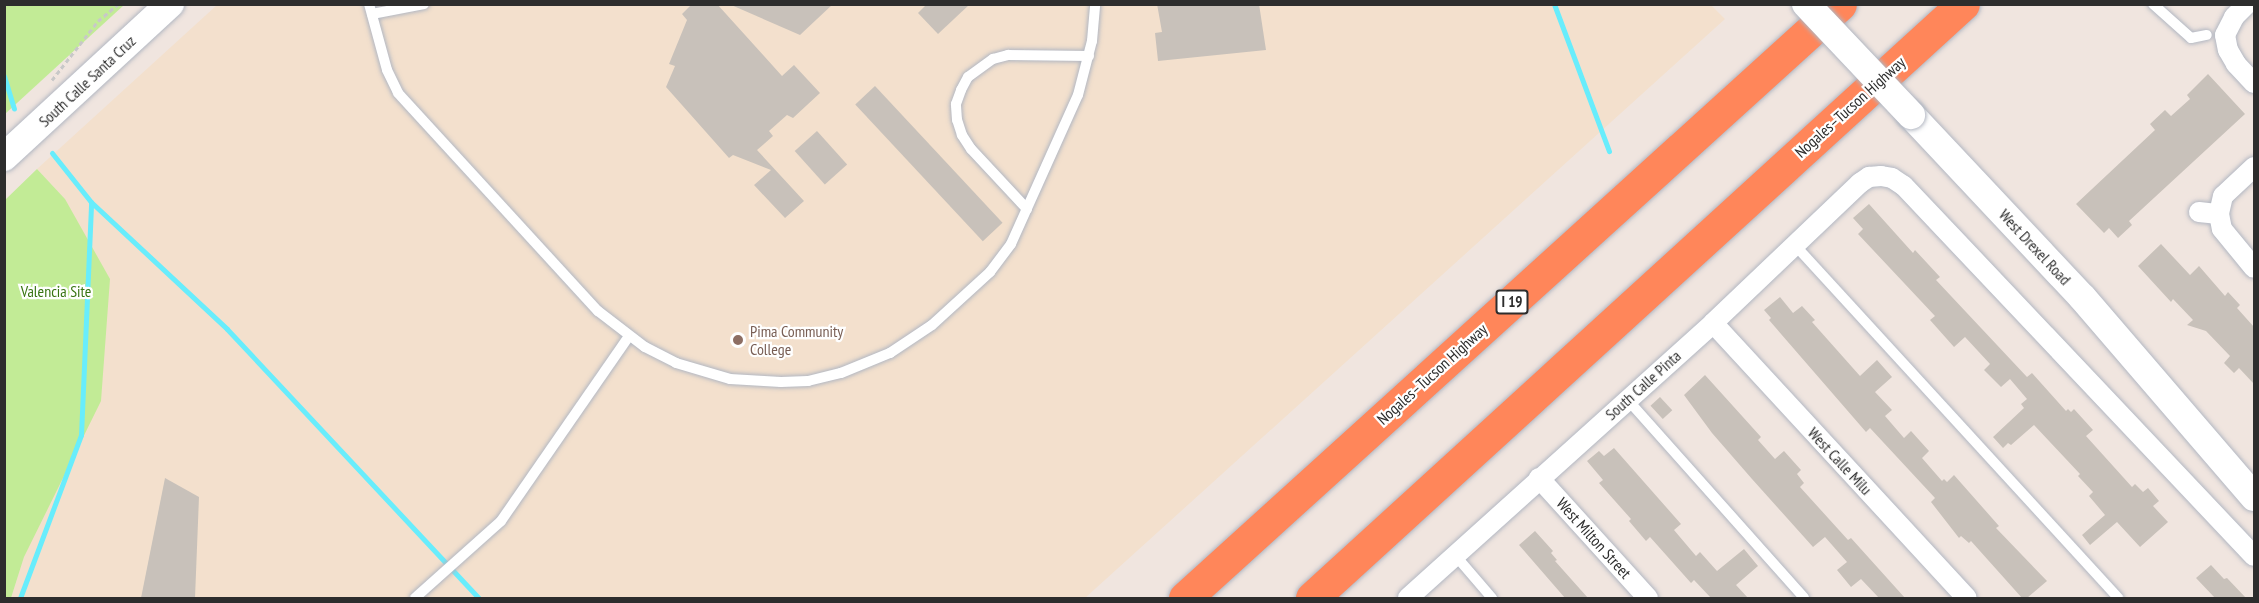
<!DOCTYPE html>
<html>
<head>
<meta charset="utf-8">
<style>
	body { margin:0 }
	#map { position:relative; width:2259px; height:603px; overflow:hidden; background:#f0e5df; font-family:"PT Sans Narrow",sans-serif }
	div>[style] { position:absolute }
	.education>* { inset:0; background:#f3e0cd }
	.green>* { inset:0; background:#c2eb96 }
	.stream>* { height:5px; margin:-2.5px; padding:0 2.5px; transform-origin:2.5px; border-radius:2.5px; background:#68edfc }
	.building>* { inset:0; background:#c8c1ba; transform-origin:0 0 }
	.path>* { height:3px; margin-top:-1.5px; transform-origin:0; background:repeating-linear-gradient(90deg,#c8c8c8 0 4.5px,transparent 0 7.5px) }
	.roads { filter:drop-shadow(0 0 2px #b2b7c2) drop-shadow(0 0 2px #b2b7c2) }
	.lane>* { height:10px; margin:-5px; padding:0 5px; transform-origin:5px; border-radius:5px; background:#fff }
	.street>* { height:20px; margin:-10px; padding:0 10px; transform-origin:10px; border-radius:10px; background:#fff }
	.secondary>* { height:28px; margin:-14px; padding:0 14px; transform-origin:14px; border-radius:14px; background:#fff }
	.highway>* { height:33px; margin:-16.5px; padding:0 16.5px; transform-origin:16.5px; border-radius:16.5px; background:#ff865a }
	.bridges { filter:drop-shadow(0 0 2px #b2b7c2) drop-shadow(0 0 2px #b2b7c2) }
	.secondary-bridge>* { height:28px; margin:-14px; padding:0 14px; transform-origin:14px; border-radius:14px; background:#fff }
	.dots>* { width:16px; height:16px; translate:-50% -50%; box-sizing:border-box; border:3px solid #fff; border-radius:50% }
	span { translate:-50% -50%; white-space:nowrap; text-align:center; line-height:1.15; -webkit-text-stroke:4.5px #fff; paint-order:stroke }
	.shield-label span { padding:2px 4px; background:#fff; border:2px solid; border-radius:4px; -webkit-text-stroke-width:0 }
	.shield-label { font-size:15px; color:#2d2d2d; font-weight:700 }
	.street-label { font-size:16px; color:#2d2d2d }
	.park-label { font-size:16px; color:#387413 }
	.education-label { font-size:16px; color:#785e54 }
	.left { translate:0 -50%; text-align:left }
	.frame { position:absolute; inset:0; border:6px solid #2d2d2d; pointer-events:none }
</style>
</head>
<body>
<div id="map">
	<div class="education">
		<i style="clip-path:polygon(1710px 4px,1725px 19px,1085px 598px,11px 598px,24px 557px,65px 199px,37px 169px,217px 5px)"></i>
	</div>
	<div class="green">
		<i style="clip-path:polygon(5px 4px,124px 4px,124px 5px,5px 114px)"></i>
		<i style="clip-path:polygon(37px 169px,65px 199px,110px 279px,101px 401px,24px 557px,11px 598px,5px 598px,5px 200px)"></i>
	</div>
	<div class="stream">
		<i style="left:1554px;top:4px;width:157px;rotate:69.5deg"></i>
		<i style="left:4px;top:76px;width:34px;rotate:73deg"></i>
		<i style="left:52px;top:153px;width:63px;rotate:51.5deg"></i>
		<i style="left:91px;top:202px;width:186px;rotate:43deg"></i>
		<i style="left:227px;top:329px;width:369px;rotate:46.9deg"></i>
		<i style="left:20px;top:598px;width:174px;rotate:-69.5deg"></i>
		<i style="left:81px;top:435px;width:233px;rotate:-87.5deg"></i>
	</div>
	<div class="building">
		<i style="clip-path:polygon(692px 4px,717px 4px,782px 76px,794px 65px,820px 93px,793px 118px,787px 115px,769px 131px,773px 136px,757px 150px,804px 201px,785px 218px,754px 185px,771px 170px,733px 155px,729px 158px,666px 87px,675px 66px,669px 64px,687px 20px,682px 14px)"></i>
		<i style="clip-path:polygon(729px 4px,833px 4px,800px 35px)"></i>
		<i style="clip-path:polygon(927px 4px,970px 4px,938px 34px,918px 13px)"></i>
		<i style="clip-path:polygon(1157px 4px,1259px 4px,1266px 50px,1158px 61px,1155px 33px,1162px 32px)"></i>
		<i style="clip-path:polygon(2208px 74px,2245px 114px,2129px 221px,2132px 225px,2118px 238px,2109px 228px,2104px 233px,2076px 204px,2155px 130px,2150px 124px,2165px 110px,2171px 116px,2190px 99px,2187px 95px)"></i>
		<i style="left:875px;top:86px;width:187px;height:27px;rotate:47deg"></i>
		<i style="left:817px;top:131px;width:45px;height:30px;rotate:48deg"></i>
		<i style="clip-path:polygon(1869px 204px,1913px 253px,1915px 250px,1940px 277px,1936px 280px,2027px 377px,2032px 373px,2066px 411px,2068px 409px,2071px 412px,2074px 409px,2093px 430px,2086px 436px,2132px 487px,2135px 484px,2143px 492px,2148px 488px,2159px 501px,2153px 506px,2168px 522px,2140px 547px,2117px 522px,2090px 545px,2082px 535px,2105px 515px,2089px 496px,2093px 492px,2078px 476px,2080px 474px,2034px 425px,2011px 445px,2008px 443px,2003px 448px,1993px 437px,2024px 408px,2021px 404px,2027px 399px,2010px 379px,2001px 387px,1984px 370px,1990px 364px,1965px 337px,1954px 347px,1930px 320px,1935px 316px,1858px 234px,1863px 229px,1853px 218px)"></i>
		<i style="clip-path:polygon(2161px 244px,2190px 275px,2199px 266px,2225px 296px,2228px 292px,2240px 305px,2237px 308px,2254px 327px,2254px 384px,2239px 368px,2234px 373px,2224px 363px,2230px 356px,2206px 331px,2187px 325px,2193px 320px,2173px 299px,2171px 302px,2138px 266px)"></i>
		<i style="clip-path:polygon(1780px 297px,1793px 313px,1802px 306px,1815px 320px,1812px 322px,1860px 376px,1877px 360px,1892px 377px,1875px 392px,1892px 410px,1885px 416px,1904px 438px,1911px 431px,1929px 451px,1922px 458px,1942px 481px,1944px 479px,1947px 482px,1954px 475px,1999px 526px,1996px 528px,2047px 581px,2027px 598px,2022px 598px,1971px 541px,1969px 543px,1961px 536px,1959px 538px,1931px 502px,1935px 498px,1870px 428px,1866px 432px,1769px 320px,1771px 318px,1764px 310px)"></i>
		<i style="clip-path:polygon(1705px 375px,1761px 437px,1758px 440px,1775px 459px,1784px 451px,1801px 470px,1797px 474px,1804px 483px,1800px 487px,1848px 540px,1851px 538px,1905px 598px,1879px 598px,1861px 579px,1851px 587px,1837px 570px,1847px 562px,1825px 537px,1813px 547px,1752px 479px,1712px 433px,1684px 395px)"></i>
		<i style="left:1660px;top:397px;width:18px;height:13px;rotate:47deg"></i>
		<i style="clip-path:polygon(1614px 448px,1681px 524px,1674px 530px,1696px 556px,1700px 552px,1717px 571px,1744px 549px,1758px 566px,1736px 585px,1748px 598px,1711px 598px,1694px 580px,1691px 583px,1650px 537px,1646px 541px,1629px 521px,1631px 519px,1599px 483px,1603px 480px,1587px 461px,1599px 451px,1604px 456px)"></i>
		<i style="clip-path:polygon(165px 478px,199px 497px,195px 598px,141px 598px)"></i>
		<i style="clip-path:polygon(1535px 531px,1553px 551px,1551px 553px,1557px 560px,1555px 561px,1588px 598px,1565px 598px,1519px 545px)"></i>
		<i style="clip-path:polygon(2211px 565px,2224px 579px,2227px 578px,2246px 598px,2215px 598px,2196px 578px)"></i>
	</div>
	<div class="path">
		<i style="left:52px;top:80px;width:75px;rotate:-52.1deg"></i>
		<i style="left:98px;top:21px;width:26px;rotate:-40deg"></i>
	</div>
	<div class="roads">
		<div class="lane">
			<i style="left:369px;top:4px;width:68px;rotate:74.7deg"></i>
			<i style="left:387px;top:70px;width:25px;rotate:64deg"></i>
			<i style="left:398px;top:93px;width:296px;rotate:47.5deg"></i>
			<i style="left:598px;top:311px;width:59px;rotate:37.5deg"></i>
			<i style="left:645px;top:347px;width:35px;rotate:27deg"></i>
			<i style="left:676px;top:363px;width:56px;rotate:16.5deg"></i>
			<i style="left:730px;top:379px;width:51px;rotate:3.4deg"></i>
			<i style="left:781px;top:382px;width:27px;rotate:-2deg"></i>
			<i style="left:808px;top:381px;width:34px;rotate:-14deg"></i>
			<i style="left:841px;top:373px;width:53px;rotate:-22.2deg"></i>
			<i style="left:890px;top:353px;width:50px;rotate:-33.7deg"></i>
			<i style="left:932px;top:325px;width:79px;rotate:-42.4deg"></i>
			<i style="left:990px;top:272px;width:35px;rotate:-53deg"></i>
			<i style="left:1011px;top:244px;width:163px;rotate:-65.8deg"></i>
			<i style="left:1078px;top:95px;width:56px;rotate:-75.5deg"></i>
			<i style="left:1092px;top:41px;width:37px;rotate:-85deg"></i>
			<i style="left:2153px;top:4px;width:51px;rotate:41.8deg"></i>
			<i style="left:2191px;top:38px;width:16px;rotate:-11deg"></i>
			<i style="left:372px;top:14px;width:53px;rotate:-10.9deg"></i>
			<i style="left:1027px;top:209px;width:82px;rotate:-133deg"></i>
			<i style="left:971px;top:149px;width:17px;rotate:-123deg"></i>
			<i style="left:962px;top:135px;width:16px;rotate:-108deg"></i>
			<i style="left:957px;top:120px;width:16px;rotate:-94deg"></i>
			<i style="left:956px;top:104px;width:15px;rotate:-70deg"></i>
			<i style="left:961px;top:90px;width:15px;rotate:-62deg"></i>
			<i style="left:968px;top:77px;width:31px;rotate:-36deg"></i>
			<i style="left:993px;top:59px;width:16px;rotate:-15deg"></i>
			<i style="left:1008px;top:55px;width:81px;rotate:0.7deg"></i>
			<i style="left:1794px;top:244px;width:480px;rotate:47.5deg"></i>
			<i style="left:1627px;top:399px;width:266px;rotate:48.3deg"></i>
			<i style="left:1455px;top:555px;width:57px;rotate:49.3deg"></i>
			<i style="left:415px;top:598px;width:115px;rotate:-41.8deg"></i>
			<i style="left:501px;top:521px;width:225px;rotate:-55.3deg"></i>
		</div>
		<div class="street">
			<i style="left:2225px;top:35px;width:15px;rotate:79deg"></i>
			<i style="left:2228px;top:50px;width:16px;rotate:60deg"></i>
			<i style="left:2236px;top:64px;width:26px;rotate:47deg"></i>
			<i style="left:2225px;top:35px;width:20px;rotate:-63deg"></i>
			<i style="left:2234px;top:17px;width:18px;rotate:-45deg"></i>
			<i style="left:2254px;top:167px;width:42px;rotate:136.9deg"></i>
			<i style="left:2223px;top:196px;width:18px;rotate:103deg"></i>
			<i style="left:2219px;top:214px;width:15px;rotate:79deg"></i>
			<i style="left:2222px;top:229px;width:50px;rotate:50.6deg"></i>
			<i style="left:2199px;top:212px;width:20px;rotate:6deg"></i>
			<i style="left:1713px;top:323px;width:374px;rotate:47.3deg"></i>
			<i style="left:1539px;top:478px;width:162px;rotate:47.8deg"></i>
			<i style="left:1408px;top:598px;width:411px;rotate:-42deg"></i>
			<i style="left:1713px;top:323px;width:203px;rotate:-43.6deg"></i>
			<i style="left:1860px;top:183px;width:11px;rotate:-34deg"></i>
			<i style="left:1869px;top:177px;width:12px;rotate:-5deg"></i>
			<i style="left:1881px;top:176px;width:11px;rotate:10deg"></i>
			<i style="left:1892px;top:178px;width:14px;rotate:34deg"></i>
			<i style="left:1904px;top:186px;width:509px;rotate:46.59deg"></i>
		</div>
		<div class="secondary">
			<i style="left:1911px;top:115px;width:250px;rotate:46.8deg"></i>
			<i style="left:2082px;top:297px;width:264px;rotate:49.3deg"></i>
			<i style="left:4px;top:157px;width:226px;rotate:-42.7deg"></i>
		</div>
		<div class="highway">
			<i style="left:1185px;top:598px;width:884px;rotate:-42.2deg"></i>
			<i style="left:1312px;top:598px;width:881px;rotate:-42.38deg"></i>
		</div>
	</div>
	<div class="bridges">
		<div class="secondary-bridge">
			<i style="left:1806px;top:4px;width:153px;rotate:46.6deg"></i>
		</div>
	</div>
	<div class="dots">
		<i style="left:738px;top:340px;background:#8d6e63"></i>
	</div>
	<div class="shield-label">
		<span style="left:1512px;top:302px">I 19</span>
	</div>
	<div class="street-label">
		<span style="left:87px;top:81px;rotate:-43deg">South Calle Santa Cruz</span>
		<span style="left:1850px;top:107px;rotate:-42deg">Nogales–Tucson Highway</span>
		<span style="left:2035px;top:247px;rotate:47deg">West Drexel Road</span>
		<span style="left:1432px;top:374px;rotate:-42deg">Nogales–Tucson Highway</span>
		<span style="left:1643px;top:385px;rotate:-42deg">South Calle Pinta</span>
		<span style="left:1840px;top:461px;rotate:47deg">West Calle Milu</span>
		<span style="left:1594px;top:538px;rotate:48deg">West Milton Street</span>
	</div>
	<div class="park-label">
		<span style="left:56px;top:291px">Valencia Site</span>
	</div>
	<div class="education-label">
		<span class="left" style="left:750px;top:340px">Pima Community<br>College</span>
	</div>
	<div class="frame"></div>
</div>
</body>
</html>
